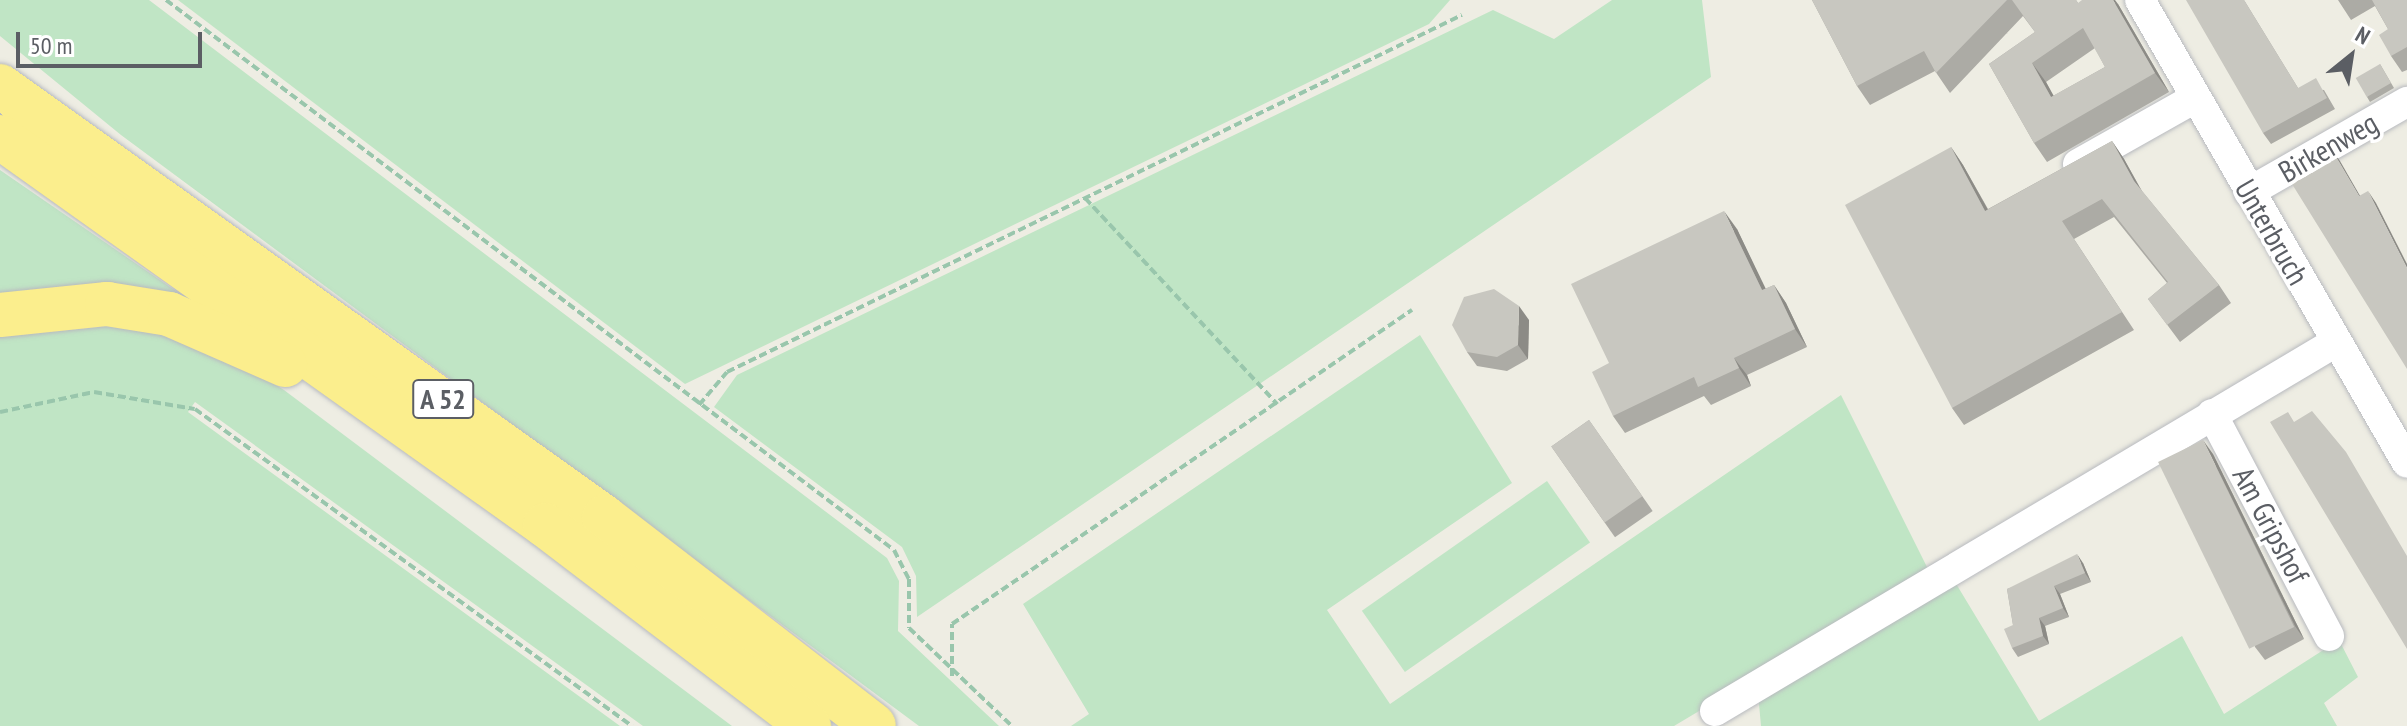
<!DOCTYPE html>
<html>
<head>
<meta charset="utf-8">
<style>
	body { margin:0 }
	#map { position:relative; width:2407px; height:726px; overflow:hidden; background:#eeede3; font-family:"PT Sans Narrow",sans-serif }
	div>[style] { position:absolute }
	.green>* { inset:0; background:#c0e5c5; transform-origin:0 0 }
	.path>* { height:4px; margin-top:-2px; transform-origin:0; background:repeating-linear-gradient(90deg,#99c6ac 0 8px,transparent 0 12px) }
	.roads { filter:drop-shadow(0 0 2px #b8babf) drop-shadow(0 0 2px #b8babf) }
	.minor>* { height:30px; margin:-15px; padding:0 15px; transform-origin:15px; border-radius:15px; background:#fff }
	.highway>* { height:44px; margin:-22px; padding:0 22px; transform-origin:22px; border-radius:22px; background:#fbee8d }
	.wall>* { inset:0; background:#acaba5; transform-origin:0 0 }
	.shaded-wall>* { inset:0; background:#8c8b86 }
	.building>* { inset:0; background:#c8c7c0; transform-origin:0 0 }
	span { translate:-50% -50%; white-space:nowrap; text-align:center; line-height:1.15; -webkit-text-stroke:7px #fff; paint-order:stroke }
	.shield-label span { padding:2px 6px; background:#fff; border:2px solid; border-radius:6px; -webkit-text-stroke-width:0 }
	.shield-label { font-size:28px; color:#5b5e64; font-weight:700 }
	.street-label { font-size:30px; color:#5b5e64 }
	.north { position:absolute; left:2311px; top:16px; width:80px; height:80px; -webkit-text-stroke:6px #fff; paint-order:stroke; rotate:30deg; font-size:22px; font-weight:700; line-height:32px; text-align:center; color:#5b5e64 }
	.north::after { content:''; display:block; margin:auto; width:28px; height:36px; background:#5b5e64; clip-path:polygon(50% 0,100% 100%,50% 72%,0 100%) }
	.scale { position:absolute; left:16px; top:32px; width:186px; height:36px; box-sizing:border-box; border:4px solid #5b5e64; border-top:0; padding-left:10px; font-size:24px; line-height:28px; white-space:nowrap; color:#5b5e64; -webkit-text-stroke:6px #fff; paint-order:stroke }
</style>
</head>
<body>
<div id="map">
	<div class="green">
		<i style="clip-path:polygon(0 0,149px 0,887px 558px,899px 581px,898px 631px,999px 726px,919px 726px,121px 135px,0 36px)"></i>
		<i style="clip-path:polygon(178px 0,1450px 0,1429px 24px,685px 384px)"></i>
		<i style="clip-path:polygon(1612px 0,1702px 0,1711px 77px,917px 617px,916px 576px,902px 547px,714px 407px,737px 375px,1493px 10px,1554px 39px)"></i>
		<i style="clip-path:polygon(0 170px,205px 311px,0 305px)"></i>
		<i style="clip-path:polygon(108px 326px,161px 333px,239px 362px,284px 390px,732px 726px,643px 726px,195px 402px,188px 412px,620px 726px,0 726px,0 337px)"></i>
		<i style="clip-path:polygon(1420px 335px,1512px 483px,1327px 610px,1390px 704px,1841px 395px,1930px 573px,1674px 726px,1071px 726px,1089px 714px,1023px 604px)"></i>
		<i style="left:1547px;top:481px;width:75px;height:226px;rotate:55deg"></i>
		<i style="clip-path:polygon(1952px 577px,2039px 721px,2182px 636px,2224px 714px,2339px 640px,2358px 677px,2324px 703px,2337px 726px,1761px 726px,1758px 693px)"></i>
	</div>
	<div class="path">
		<i style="left:166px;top:0;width:912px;rotate:37.07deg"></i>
		<i style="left:894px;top:550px;width:33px;rotate:63deg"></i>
		<i style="left:909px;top:579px;width:49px;rotate:90deg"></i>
		<i style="left:909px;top:628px;width:142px;rotate:43.6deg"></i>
		<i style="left:1085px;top:198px;width:282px;rotate:47deg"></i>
		<i style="left:699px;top:405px;width:43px;rotate:-49.7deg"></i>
		<i style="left:727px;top:372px;width:817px;rotate:-25.91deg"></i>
		<i style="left:0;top:412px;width:96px;rotate:-12deg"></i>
		<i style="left:94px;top:392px;width:102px;rotate:9.6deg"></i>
		<i style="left:195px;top:409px;width:540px;rotate:35.96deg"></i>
		<i style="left:952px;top:676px;width:52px;rotate:-90deg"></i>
		<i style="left:952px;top:624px;width:557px;rotate:-34.32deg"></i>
	</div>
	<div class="roads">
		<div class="minor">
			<i style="left:2140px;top:0;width:534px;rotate:60.03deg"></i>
			<i style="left:2078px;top:164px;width:134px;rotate:-29.4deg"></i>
			<i style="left:2249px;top:192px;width:182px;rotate:-29.7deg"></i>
			<i style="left:2212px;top:414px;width:251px;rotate:62.2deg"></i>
			<i style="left:1715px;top:711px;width:722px;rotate:-30.72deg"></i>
		</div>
		<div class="highway">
			<i style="left:0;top:86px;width:742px;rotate:35.51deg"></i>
			<i style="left:604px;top:517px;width:341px;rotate:37.7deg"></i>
			<i style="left:0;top:137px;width:669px;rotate:35.45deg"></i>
			<i style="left:545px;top:525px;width:332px;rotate:37.3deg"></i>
			<i style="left:0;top:315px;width:108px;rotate:-5.9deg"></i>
			<i style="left:107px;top:304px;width:63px;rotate:9.2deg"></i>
			<i style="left:169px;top:314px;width:127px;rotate:23.7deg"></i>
		</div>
	</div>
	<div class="wall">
		<i style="clip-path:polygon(evenodd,1812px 0,2076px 0,2078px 3px,2118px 4px,2169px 92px,2047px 162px,2034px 143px,1989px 64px,2035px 32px,2023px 16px,1950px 93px,1935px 71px,1870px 105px,1857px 86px,1812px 0,2095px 48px,2105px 67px,2053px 96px,2046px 82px,2095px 48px)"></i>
		<i style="clip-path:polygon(2244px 0,2298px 88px,2324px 90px,2335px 109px,2271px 144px,2263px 133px)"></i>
		<i style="clip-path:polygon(2338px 0,2407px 0,2407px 70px,2402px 72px,2391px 56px,2388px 29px,2375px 6px,2351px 20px)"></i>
		<i style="clip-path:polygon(2380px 64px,2394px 88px,2370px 102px,2367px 97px)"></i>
		<i style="clip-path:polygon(2112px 141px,2124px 159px,2142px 191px,2219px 285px,2231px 303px,2180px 342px,2148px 299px,2167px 283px,2114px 217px,2074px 239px,2134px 330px,1964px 425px,1952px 408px,1951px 147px,1963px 165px,1988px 209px)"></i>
		<i style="clip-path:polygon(1737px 229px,1765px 289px,1774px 285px,1786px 303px,1807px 347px,1747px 375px,1751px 386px,1711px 405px,1704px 396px,1625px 433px,1613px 416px,1609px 363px)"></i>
		<i style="clip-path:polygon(1529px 320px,1528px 359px,1507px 371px,1477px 366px,1467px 352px)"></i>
		<i style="left:1589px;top:420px;width:111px;height:46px;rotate:55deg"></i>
		<i style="clip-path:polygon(2213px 454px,2304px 639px,2265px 660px,2255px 647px)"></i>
		<i style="clip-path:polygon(2083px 563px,2091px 582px,2060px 594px,2069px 617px,2045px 626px,2049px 644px,2018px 657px,2012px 648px,2013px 625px,2007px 589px)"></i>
	</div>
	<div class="shaded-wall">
		<i style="clip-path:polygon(2113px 0,2115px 0,2118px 4px,2169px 92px,2155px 73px)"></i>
		<i style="clip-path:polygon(2032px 63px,2046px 82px,2065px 116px,2051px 97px)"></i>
		<i style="clip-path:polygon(2112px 141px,2124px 159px,2146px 199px,2134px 181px)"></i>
		<i style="clip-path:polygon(1951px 147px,1963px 165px,1998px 228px,1985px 211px)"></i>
		<i style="clip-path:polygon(2332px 150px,2340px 161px,2367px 208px,2359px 196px)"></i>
		<i style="clip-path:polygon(2368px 191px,2376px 203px,2407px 264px,2407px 268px)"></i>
		<i style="clip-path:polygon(1724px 211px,1737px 229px,1775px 308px,1762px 290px)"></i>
		<i style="clip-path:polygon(1774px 285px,1786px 303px,1807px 347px,1795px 329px)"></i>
		<i style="clip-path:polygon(1519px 306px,1529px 320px,1528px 359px,1518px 345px)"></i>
		<i style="clip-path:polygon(1734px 358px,1747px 375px,1751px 386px,1739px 368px)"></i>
		<i style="clip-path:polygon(2203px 440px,2213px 454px,2304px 639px,2295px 626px)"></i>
		<i style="clip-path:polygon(2077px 554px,2083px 563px,2091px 582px,2085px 573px)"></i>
		<i style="clip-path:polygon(2054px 586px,2060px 594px,2069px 617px,2063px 608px)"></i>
		<i style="clip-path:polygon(2039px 618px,2045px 626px,2049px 644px,2043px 636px)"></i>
	</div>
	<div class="building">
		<i style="clip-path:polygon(1812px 0,2007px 0,1936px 73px,1924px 51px,1857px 86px)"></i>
		<i style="clip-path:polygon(evenodd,2012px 0,2076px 0,2078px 3px,2082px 0,2113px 0,2155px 73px,2034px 143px,1989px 64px,2035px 32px,2012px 0,2083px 28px,2105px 67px,2051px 97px,2032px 63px,2083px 28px)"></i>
		<i style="clip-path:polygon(2186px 0,2244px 0,2298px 88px,2316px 78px,2327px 98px,2263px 133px)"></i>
		<i style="clip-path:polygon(2372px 0,2407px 0,2407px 47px,2391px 56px,2379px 35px,2388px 29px)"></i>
		<i style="left:2380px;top:64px;width:22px;height:28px;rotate:60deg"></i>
		<i style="clip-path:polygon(2112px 141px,2134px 181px,2219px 285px,2167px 325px,2148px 299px,2168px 282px,2102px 199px,2062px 221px,2122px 312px,1952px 408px,1845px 205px,1951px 147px,1985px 211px)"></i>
		<i style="clip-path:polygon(2332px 150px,2359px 196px,2368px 191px,2407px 268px,2407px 369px,2292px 184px,2320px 168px,2315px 159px)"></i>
		<i style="clip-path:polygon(1724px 211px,1762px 290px,1774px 285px,1795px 329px,1734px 358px,1739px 368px,1698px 387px,1694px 377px,1613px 416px,1592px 372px,1609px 363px,1571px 284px)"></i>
		<i style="clip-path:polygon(1494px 289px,1519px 306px,1518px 345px,1497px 357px,1467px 352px,1452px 325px,1464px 297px)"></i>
		<i style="clip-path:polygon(2312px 411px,2346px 452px,2407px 556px,2407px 649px,2270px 422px,2288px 412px,2294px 422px)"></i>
		<i style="left:1589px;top:420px;width:93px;height:46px;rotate:55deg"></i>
		<i style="left:2203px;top:440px;width:208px;height:50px;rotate:64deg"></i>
		<i style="clip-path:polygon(2077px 554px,2085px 573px,2054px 586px,2063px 608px,2039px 618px,2043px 636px,2012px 648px,2004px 629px,2013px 625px,2007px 589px)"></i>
	</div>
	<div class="shield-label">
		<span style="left:443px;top:399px">A 52</span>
	</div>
	<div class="street-label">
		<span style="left:2328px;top:147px;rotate:-30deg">Birkenweg</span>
		<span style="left:2272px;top:232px;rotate:60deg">Unterbruch</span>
		<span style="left:2271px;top:525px;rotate:62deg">Am Gripshof</span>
	</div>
	<div class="north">N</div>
	<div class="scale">50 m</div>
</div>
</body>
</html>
